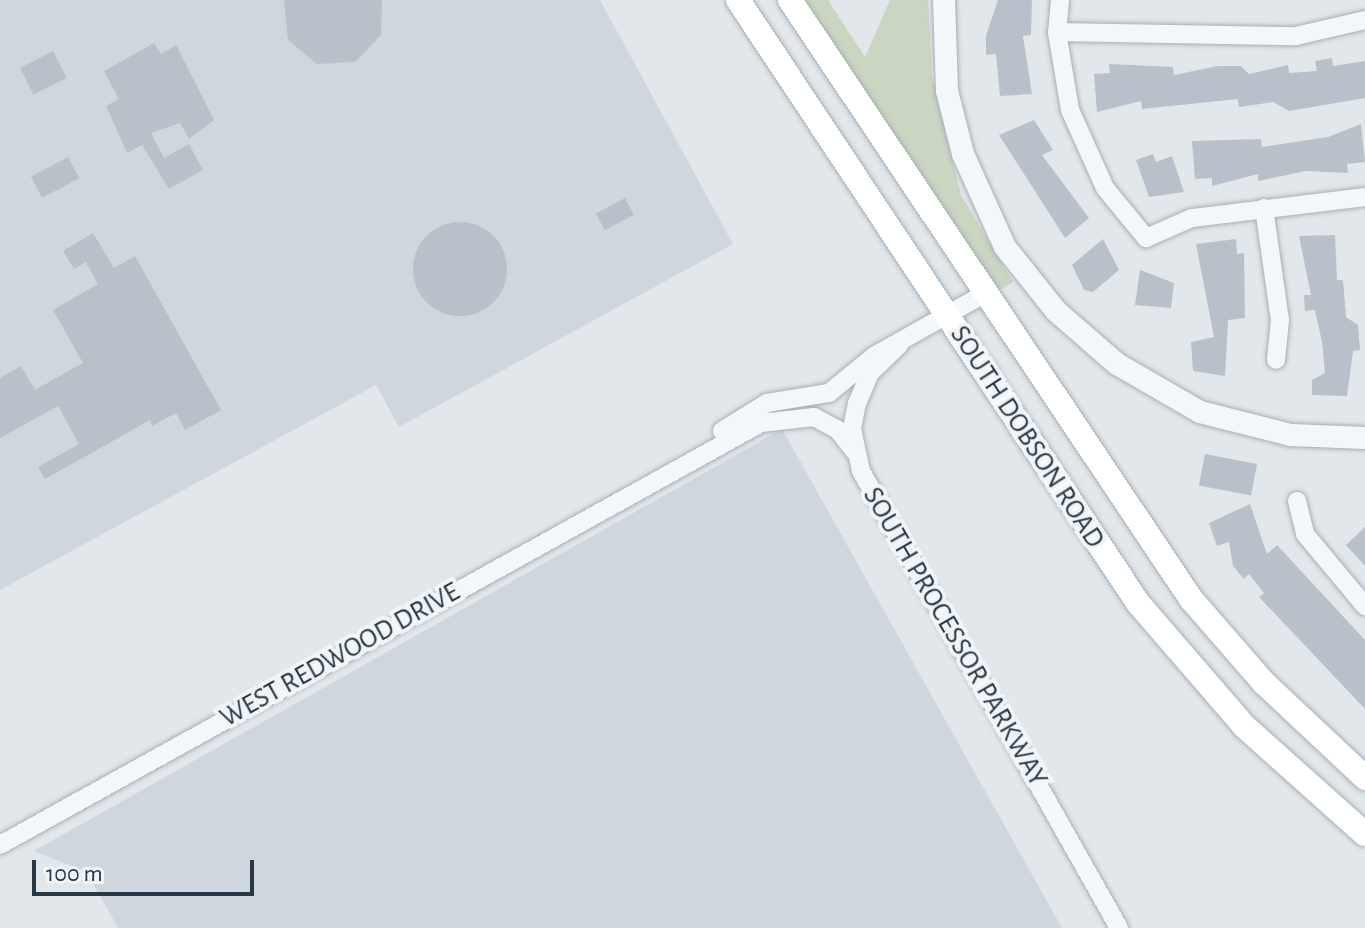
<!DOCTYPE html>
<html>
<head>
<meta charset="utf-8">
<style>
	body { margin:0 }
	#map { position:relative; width:1365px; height:928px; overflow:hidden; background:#e1e7eb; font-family:"Alegreya Sans",sans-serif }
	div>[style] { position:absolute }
	.built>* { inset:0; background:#cfd6dd }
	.green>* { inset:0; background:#cad5c2 }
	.building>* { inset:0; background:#b8c1c9; transform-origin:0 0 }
	.round { border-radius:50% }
	.roads { filter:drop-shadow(0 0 2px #a6afb6) drop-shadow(0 0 2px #a6afb6) }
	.minor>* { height:18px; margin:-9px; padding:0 9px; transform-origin:9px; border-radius:9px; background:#f4f7f9 }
	.tertiary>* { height:22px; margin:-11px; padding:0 11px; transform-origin:11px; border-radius:11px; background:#f4f7f9 }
	.secondary>* { height:24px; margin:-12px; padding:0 12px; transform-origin:12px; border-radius:12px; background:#fff }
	span { translate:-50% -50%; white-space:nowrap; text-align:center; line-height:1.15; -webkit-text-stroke:8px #f1f5f8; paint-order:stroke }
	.street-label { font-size:28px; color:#283744 }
	.scale { position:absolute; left:32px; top:860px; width:222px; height:36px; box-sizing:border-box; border:4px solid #283744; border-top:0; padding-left:10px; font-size:24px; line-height:28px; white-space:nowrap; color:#283744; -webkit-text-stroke:6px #f1f5f8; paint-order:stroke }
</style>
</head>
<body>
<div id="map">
	<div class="built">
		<i style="clip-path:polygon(0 0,600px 0,733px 244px,399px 427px,376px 385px,0 590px)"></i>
		<i style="clip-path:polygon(782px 429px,1062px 928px,118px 928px,87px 872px,34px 851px)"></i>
	</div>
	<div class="green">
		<i style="clip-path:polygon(805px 0,828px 0,865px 57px,890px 0,928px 0,932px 76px,961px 195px,1013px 282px,997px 292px)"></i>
	</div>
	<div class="building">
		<i style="clip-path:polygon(284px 0,382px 0,381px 35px,355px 62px,317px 64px,288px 40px)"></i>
		<i style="clip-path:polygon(998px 0,1032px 0,1031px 35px,1023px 36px,1032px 94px,1000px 96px,996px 54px,986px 55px,986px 35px)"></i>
		<i style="clip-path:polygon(154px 43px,161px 54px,176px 45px,214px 120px,189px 139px,180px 123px,151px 133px,164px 158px,189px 144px,203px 170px,169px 189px,142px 145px,127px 153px,106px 106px,119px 99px,104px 71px)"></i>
		<i style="left:53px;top:51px;width:30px;height:37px;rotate:63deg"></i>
		<i style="clip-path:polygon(1332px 58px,1333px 66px,1365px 61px,1365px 98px,1289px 111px,1273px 102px,1239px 107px,1238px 99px,1142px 109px,1141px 101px,1097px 112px,1094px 74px,1110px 73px,1109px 64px,1173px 67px,1174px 75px,1218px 66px,1241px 66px,1249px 74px,1288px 65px,1289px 73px,1317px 71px,1315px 61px)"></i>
		<i style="clip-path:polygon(1034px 120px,1053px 150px,1042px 155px,1089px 218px,1065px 238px,999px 135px)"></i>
		<i style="clip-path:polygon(1361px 124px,1365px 162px,1347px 164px,1348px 173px,1306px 171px,1258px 181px,1258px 174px,1212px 186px,1212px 178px,1195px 179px,1192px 141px,1261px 139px,1262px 147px,1328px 137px)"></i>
		<i style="clip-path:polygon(1153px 154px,1156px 162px,1172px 156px,1184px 192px,1149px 197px,1136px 160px)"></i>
		<i style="left:68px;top:157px;width:24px;height:42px;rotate:62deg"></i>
		<i style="left:625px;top:198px;width:19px;height:33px;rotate:62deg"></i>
		<i class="round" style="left:413px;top:222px;width:94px;height:94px"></i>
		<i style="clip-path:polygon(93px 233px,114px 268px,135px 256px,221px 410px,185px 430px,176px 413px,152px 426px,150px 420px,45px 479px,38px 467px,79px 444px,58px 406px,0 438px,0 378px,21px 366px,35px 390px,83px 363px,53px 310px,98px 284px,86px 262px,74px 269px,63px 251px)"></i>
		<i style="clip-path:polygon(1335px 235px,1337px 280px,1343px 280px,1346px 317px,1358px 325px,1360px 350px,1353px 351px,1347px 396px,1312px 395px,1312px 380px,1325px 373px,1322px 342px,1315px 310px,1305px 311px,1304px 295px,1311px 295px,1299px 236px)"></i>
		<i style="clip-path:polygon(1103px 239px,1119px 270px,1093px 292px,1084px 290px,1072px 265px)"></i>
		<i style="clip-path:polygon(1236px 239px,1237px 254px,1244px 253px,1245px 318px,1228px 320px,1225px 376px,1193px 371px,1191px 342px,1214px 337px,1196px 244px)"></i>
		<i style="clip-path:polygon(1140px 270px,1174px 283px,1171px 308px,1135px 305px)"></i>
		<i style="left:1205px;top:454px;width:53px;height:32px;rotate:11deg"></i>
		<i style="clip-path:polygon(1250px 504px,1267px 554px,1277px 545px,1365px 640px,1365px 709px,1259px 597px,1264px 593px,1249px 574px,1244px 579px,1233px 566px,1229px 542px,1217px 546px,1209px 523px)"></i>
		<i style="clip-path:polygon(1365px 527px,1365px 566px,1346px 545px)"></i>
	</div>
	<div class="roads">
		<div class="minor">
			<i style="left:1060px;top:0;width:32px;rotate:95deg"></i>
			<i style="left:1057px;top:32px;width:79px;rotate:80.5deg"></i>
			<i style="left:1070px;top:110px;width:85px;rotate:65.8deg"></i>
			<i style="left:1105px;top:188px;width:65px;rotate:50.6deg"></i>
			<i style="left:1146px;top:238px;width:50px;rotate:-23.5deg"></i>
			<i style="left:1192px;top:218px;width:174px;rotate:-6.9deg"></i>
			<i style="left:1057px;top:32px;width:239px;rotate:1deg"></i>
			<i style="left:1296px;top:36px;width:71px;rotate:-13.1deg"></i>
			<i style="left:1264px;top:208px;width:113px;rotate:81.9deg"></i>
			<i style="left:1280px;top:320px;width:40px;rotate:95.7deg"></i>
			<i style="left:899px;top:345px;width:40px;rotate:136deg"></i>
			<i style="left:870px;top:373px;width:33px;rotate:113deg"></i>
			<i style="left:857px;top:403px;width:26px;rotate:101deg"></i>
			<i style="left:852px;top:429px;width:43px;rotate:77.9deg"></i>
			<i style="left:861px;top:471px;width:525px;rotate:60.55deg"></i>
			<i style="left:722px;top:431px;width:53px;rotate:-31.9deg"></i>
			<i style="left:767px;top:403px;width:63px;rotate:-9.2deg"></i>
			<i style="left:829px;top:393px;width:58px;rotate:-39.4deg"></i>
			<i style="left:874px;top:356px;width:126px;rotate:-29.4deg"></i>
			<i style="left:1297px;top:501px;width:34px;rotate:76deg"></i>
			<i style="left:1305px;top:534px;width:94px;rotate:50.2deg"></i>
			<i style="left:0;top:845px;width:870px;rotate:-29.01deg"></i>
			<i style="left:761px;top:423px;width:53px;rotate:-6.5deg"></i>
			<i style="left:814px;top:417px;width:26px;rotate:28deg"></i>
			<i style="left:837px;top:429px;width:28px;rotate:52deg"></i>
		</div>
		<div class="tertiary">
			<i style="left:944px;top:0;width:91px;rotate:88.1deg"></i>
			<i style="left:947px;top:91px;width:65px;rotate:75.7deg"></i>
			<i style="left:963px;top:154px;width:102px;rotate:65.7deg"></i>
			<i style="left:1005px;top:247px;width:82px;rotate:51.4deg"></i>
			<i style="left:1056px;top:311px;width:81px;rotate:41deg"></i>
			<i style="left:1117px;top:364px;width:96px;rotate:30deg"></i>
			<i style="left:1200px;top:412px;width:94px;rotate:14.2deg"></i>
			<i style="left:1291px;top:435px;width:74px;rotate:2.3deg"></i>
		</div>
		<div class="secondary">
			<i style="left:738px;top:0;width:724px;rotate:56.44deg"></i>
			<i style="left:1138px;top:603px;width:162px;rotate:49.2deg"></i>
			<i style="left:1244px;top:726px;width:162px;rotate:41.8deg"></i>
			<i style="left:790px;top:0;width:721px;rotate:56.2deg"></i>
			<i style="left:1191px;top:599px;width:111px;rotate:49deg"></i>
			<i style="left:1264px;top:683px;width:139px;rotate:43.2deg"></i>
		</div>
	</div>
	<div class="street-label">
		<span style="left:1027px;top:437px;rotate:57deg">SOUTH DOBSON ROAD</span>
		<span style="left:955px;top:637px;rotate:60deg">SOUTH PROCESSOR PARKWAY</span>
		<span style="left:340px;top:655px;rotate:-29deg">WEST REDWOOD DRIVE</span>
	</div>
	<div class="scale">100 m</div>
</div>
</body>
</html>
